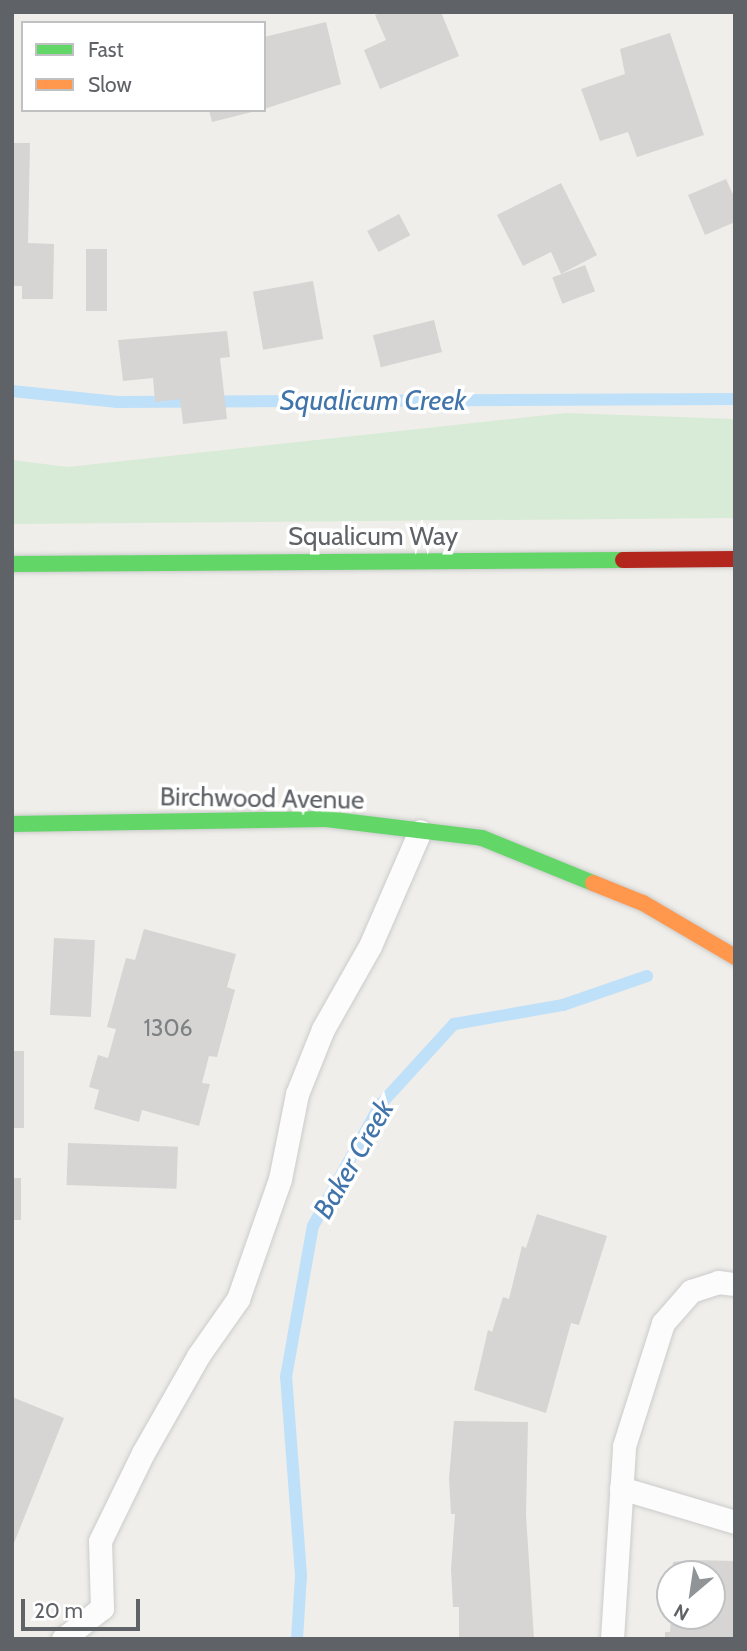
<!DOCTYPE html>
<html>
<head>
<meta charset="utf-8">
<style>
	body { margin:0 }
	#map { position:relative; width:747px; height:1651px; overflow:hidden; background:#efeeea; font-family:Cabin,sans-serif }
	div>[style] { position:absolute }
	.green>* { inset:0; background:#d8ebd6 }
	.stream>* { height:12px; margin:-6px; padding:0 6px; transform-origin:6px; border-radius:6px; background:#bfe0f9 }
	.building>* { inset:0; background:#d6d5d3; transform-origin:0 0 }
	.roads { filter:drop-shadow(0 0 2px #cbcccc) drop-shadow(0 0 2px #cbcccc) }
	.lane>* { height:23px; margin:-11.5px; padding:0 11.5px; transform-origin:11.5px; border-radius:11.5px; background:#fdfcfc }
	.fast>* { height:16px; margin:-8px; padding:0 8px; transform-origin:8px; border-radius:8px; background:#63d668 }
	.slow>* { height:16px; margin:-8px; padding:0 8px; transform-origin:8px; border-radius:8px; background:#ff974d }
	.jam>* { height:16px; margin:-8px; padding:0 8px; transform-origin:8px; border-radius:8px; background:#b3261e }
	span { translate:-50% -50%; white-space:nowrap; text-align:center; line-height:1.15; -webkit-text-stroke:7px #fff; paint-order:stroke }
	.number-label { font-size:23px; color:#7e8184 }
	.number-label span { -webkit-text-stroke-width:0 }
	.street-label { font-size:26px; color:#5f6368 }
	.water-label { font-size:28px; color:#4174aa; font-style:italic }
	.frame { position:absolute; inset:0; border:14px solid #5f6368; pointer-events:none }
	.legend { position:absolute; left:21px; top:21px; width:245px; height:91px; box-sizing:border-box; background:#fff; border:2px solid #bfc1c3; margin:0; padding:9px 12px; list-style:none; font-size:21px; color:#5f6368 }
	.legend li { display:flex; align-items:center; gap:14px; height:35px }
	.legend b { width:35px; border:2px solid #bfc1c3 }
	.north { position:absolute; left:656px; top:1560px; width:70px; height:70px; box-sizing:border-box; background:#fff; border:2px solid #bfc1c3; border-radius:50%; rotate:209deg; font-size:19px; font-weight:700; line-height:28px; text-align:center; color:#5f6368 }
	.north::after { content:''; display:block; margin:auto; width:24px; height:32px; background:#919496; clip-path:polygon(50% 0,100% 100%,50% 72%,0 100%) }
	.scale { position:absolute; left:21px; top:1599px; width:119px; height:32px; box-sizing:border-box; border:4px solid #5f6368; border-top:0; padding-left:9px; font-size:21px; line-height:24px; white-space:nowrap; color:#5f6368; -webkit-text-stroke:5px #fff; paint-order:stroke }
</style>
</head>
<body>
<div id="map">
	<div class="green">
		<i style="clip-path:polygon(566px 413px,735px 419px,735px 518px,12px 524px,12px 460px,68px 467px)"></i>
	</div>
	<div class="stream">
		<i style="left:12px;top:391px;width:106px;rotate:6deg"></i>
		<i style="left:117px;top:402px;width:618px;rotate:-0.28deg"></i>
		<i style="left:297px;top:1639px;width:64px;rotate:-86.4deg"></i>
		<i style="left:301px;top:1575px;width:199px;rotate:-94.3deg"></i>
		<i style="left:286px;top:1377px;width:153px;rotate:-79.9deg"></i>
		<i style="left:313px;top:1226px;width:138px;rotate:-61deg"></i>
		<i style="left:380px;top:1105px;width:110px;rotate:-47.6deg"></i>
		<i style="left:454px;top:1024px;width:111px;rotate:-9.9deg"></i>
		<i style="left:563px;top:1005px;width:89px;rotate:-19deg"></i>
	</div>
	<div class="building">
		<i style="clip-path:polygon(383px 12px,441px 12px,459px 56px,380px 89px,364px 50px,386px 40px,375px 15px)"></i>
		<i style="clip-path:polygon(326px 22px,341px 84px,264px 109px,264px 37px)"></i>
		<i style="clip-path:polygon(670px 33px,704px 135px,637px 157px,628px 132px,600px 141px,581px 89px,625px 74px,620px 49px)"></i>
		<i style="clip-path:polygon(209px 110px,255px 110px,256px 111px,212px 122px)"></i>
		<i style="clip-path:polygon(12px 143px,30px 143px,28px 243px,54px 244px,53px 299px,22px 299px,22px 286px,12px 286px)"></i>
		<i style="clip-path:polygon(726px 179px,735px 199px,735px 222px,705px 235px,688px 195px)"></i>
		<i style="clip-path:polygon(561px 183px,597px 255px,561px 274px,551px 252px,523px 266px,497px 215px)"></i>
		<i style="left:399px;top:214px;width:24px;height:36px;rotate:62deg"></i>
		<i style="left:86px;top:249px;width:21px;height:62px"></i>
		<i style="left:585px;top:265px;width:28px;height:35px;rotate:69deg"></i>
		<i style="left:313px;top:281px;width:59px;height:61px;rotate:80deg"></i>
		<i style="left:434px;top:320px;width:33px;height:63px;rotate:76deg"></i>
		<i style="clip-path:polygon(227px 331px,230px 357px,220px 358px,227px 419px,183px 424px,180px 399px,155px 402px,153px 378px,123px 381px,118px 340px)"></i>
		<i style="clip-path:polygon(144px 929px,236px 954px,227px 987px,235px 990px,217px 1057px,209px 1056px,202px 1083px,210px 1084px,199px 1126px,142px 1110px,139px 1122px,94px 1109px,99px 1090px,89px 1087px,98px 1055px,108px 1058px,116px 1029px,107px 1027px,126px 958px,135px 960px)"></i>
		<i style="left:54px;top:938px;width:41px;height:77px;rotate:3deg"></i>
		<i style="left:12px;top:1051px;width:12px;height:77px"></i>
		<i style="left:68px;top:1143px;width:110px;height:42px;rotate:2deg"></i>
		<i style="left:12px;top:1178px;width:9px;height:42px"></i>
		<i style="clip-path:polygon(537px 1214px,607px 1236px,579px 1325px,571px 1323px,546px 1413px,474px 1390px,488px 1330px,492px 1332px,503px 1297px,509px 1299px,522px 1246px,526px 1248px)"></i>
		<i style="clip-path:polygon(12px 1397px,64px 1418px,12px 1548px)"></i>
		<i style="clip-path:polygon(454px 1421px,528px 1422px,526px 1515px,534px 1639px,459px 1639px,459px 1607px,453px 1607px,451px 1569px,455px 1514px,451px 1514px,449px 1478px)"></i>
		<i style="clip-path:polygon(691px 1560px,735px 1561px,735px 1639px,665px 1639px,665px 1632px,670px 1632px,671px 1616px,712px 1616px,712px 1574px,672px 1574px,673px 1562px)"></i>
	</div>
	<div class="roads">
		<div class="lane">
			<i style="left:621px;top:1488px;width:119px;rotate:16.6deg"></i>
			<i style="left:63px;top:1639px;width:50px;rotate:-38.5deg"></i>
			<i style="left:102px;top:1608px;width:67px;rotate:-91.7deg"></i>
			<i style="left:100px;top:1541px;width:98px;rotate:-64deg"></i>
			<i style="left:143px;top:1453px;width:112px;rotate:-60.4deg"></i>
			<i style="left:198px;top:1356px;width:70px;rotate:-54.9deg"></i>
			<i style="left:238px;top:1299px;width:127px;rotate:-70.7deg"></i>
			<i style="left:280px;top:1179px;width:87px;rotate:-78.7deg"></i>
			<i style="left:297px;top:1094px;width:70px;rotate:-68.2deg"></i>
			<i style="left:323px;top:1029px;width:95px;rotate:-60.5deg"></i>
			<i style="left:370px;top:946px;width:125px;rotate:-66.5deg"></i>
			<i style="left:612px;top:1639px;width:193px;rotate:-86.4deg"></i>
			<i style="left:624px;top:1446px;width:129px;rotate:-72.4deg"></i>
			<i style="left:663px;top:1323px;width:43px;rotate:-48.8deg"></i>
			<i style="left:691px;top:1291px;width:28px;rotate:-18deg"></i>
			<i style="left:718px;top:1282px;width:17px;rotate:7deg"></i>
		</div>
		<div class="fast">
			<i style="left:12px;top:564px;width:611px;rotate:-0.38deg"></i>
			<i style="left:12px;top:824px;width:314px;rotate:-0.9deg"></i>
			<i style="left:326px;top:819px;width:157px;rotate:6.9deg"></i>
			<i style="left:482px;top:838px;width:120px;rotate:22.1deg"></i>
		</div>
		<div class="slow">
			<i style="left:593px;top:883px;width:54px;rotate:21.8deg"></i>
			<i style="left:643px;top:903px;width:107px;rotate:30.4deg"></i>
		</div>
		<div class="jam">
			<i style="left:623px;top:560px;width:112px;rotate:-0.5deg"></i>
		</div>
	</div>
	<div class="number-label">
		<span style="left:168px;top:1028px">1306</span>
	</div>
	<div class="street-label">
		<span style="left:373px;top:537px">Squalicum Way</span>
		<span style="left:262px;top:799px;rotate:1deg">Birchwood Avenue</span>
	</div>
	<div class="water-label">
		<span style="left:373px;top:400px">Squalicum Creek</span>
		<span style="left:353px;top:1159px;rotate:-60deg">Baker Creek</span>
	</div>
	<div class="frame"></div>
	<ul class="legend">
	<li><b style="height:9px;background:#63d668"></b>Fast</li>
	<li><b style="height:9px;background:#ff974d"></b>Slow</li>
	</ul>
	<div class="north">N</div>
	<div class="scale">20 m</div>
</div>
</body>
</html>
